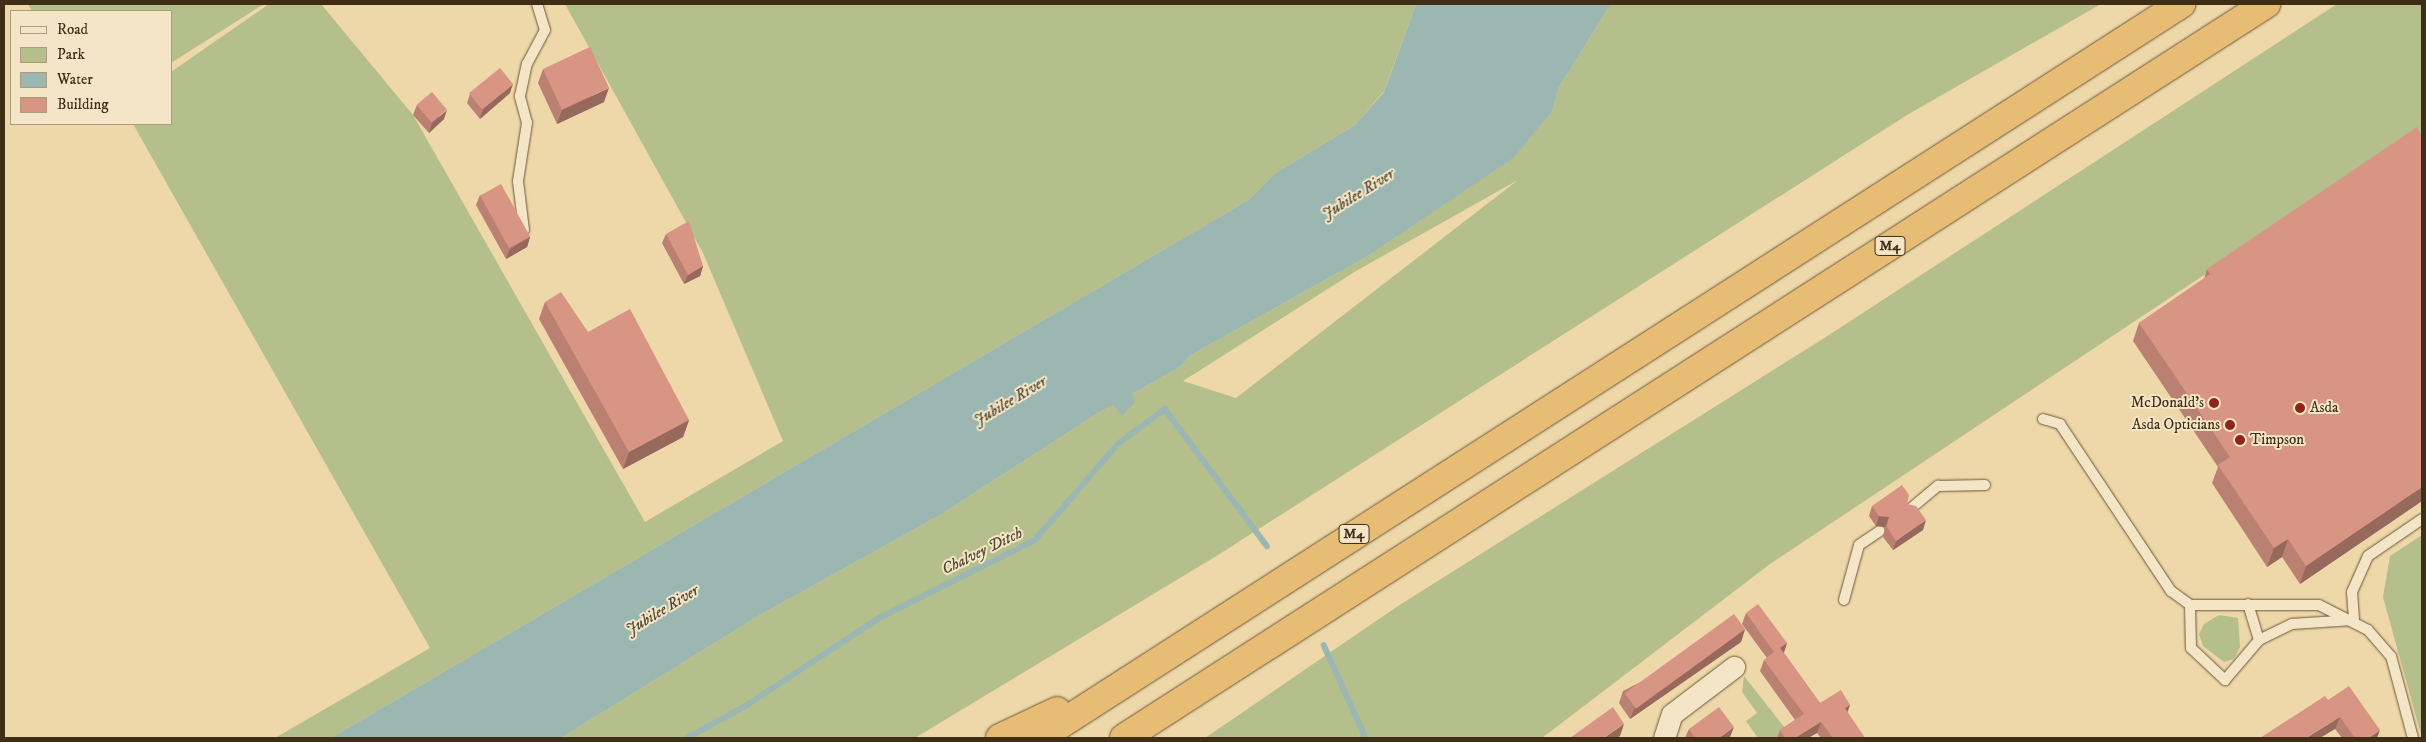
<!DOCTYPE html>
<html>
<head>
<meta charset="utf-8">
<style>
	body { margin:0 }
	#map { position:relative; width:2426px; height:742px; overflow:hidden; background:#eed7a8; font-family:"IM FELL DW Pica",serif }
	div>[style] { position:absolute }
	.green>* { inset:0; background:#b4bf8b }
	.water>* { inset:0; background:#9cb7b1 }
	.stream>* { height:5.5px; margin:-2.75px; padding:0 2.75px; transform-origin:2.75px; border-radius:2.75px; background:#9cb7b1 }
	.roads { filter:drop-shadow(0 0 1px #6b583a) drop-shadow(0 0 1px #6b583a) }
	.lane>* { height:10px; margin:-5px; padding:0 5px; transform-origin:5px; border-radius:5px; background:#f4e5c6 }
	.street>* { height:21px; margin:-10.5px; padding:0 10.5px; transform-origin:10.5px; border-radius:10.5px; background:#f4e5c6 }
	.highway>* { height:28px; margin:-14px; padding:0 14px; transform-origin:14px; border-radius:14px; background:#e7bc74 }
	.wall>* { inset:0; background:#ba8071 }
	.shaded-wall>* { inset:0; background:#97685c }
	.building>* { inset:0; background:#d89583; transform-origin:0 0 }
	.dots>* { width:14px; height:14px; translate:-50% -50%; box-sizing:border-box; border:2px solid #f4e5c6; border-radius:50% }
	span { translate:-50% -50%; white-space:nowrap; text-align:center; line-height:1.15; -webkit-text-stroke:4px #f4e5c6; paint-order:stroke }
	.shield-label span { padding:1px 4px; background:#f4e5c6; border:1px solid; border-radius:4px; -webkit-text-stroke-width:0 }
	.shield-label { font-size:14px; color:#3f2d15; font-weight:700 }
	.poi-label { font-size:15px; color:#3f2d15 }
	.right { translate:-100% -50%; text-align:right }
	.left { translate:0 -50%; text-align:left }
	.water-label { font-size:16px; color:#524934; font-style:italic }
	.frame { position:absolute; inset:0; border:5px solid #3f2d15; pointer-events:none }
	.legend { position:absolute; left:10px; top:10px; width:162px; height:115px; box-sizing:border-box; background:#f4e5c6; border:1px solid #ac9b7f; margin:0; padding:6px 9px; list-style:none; font-size:15px; color:#3f2d15 }
	.legend li { display:flex; align-items:center; gap:10px; height:25px }
	.legend b { width:25px; border:1px solid #ac9b7f }
</style>
</head>
<body>
<div id="map">
	<div class="green">
		<i style="clip-path:polygon(28px 4px,264px 4px,171px 63px,171px 11px,32px 11px)"></i>
		<i style="clip-path:polygon(269px 4px,321px 4px,413px 115px,645px 522px,783px 441px,703px 253px,565px 4px,1416px 4px,1384px 91px,1355px 125px,1274px 174px,1250px 199px,331px 738px,275px 738px,430px 648px,133px 124px,171px 124px,171px 72px)"></i>
		<i style="clip-path:polygon(evenodd,1611px 4px,2101px 4px,1907px 115px,1218px 555px,915px 738px,561px 738px,755px 618px,942px 514px,1095px 415px,1113px 405px,1122px 415px,1132px 394px,1180px 367px,1191px 355px,1368px 256px,1512px 158px,1552px 112px,1559px 87px,1611px 4px,1518px 180px,1236px 398px,1183px 381px,1356px 271px,1518px 180px)"></i>
		<i style="clip-path:polygon(2337px 4px,2422px 4px,2422px 162px,2407px 140px,1770px 564px,1542px 738px,1205px 738px,1398px 606px,1829px 335px)"></i>
		<i style="clip-path:polygon(2422px 535px,2422px 738px,2383px 597px,2390px 556px)"></i>
		<i style="clip-path:polygon(2219px 615px,2238px 618px,2240px 647px,2234px 659px,2224px 662px,2203px 646px,2199px 634px,2204px 624px)"></i>
		<i style="clip-path:polygon(1744px 676px,1788px 732px,1780px 738px,1758px 738px,1746px 721px,1757px 713px,1742px 692px)"></i>
	</div>
	<div class="water">
		<i style="clip-path:polygon(1416px 4px,1611px 4px,1559px 87px,1552px 112px,1513px 158px,1368px 256px,1191px 355px,1180px 367px,1132px 394px,1135px 402px,1122px 416px,1113px 405px,1095px 415px,942px 514px,755px 618px,561px 738px,331px 738px,1250px 199px,1274px 174px,1355px 125px,1384px 92px)"></i>
	</div>
	<div class="stream">
		<i style="left:1324px;top:645px;width:102px;rotate:65.7deg"></i>
		<i style="left:687px;top:738px;width:65px;rotate:-28.5deg"></i>
		<i style="left:744px;top:707px;width:162px;rotate:-33.4deg"></i>
		<i style="left:879px;top:618px;width:174px;rotate:-26.6deg"></i>
		<i style="left:1035px;top:540px;width:127px;rotate:-49.2deg"></i>
		<i style="left:1118px;top:444px;width:59px;rotate:-36.7deg"></i>
		<i style="left:1165px;top:409px;width:171px;rotate:53.3deg"></i>
	</div>
	<div class="roads">
		<div class="lane">
			<i style="left:524px;top:230px;width:49px;rotate:-97deg"></i>
			<i style="left:518px;top:181px;width:59px;rotate:-81.2deg"></i>
			<i style="left:527px;top:123px;width:28px;rotate:-105deg"></i>
			<i style="left:520px;top:96px;width:33px;rotate:-78deg"></i>
			<i style="left:527px;top:64px;width:38px;rotate:-62deg"></i>
			<i style="left:545px;top:30px;width:27px;rotate:-107deg"></i>
			<i style="left:2043px;top:419px;width:18px;rotate:16deg"></i>
			<i style="left:2060px;top:424px;width:201px;rotate:56.4deg"></i>
			<i style="left:2171px;top:591px;width:24px;rotate:36deg"></i>
			<i style="left:2190px;top:605px;width:129px"></i>
			<i style="left:2319px;top:605px;width:55px;rotate:27deg"></i>
			<i style="left:2368px;top:630px;width:35px;rotate:49deg"></i>
			<i style="left:2391px;top:656px;width:85px;rotate:75deg"></i>
			<i style="left:1909px;top:510px;width:38px;rotate:-40deg"></i>
			<i style="left:1938px;top:486px;width:47px;rotate:-1.2deg"></i>
			<i style="left:1844px;top:600px;width:57px;rotate:-74.7deg"></i>
			<i style="left:1859px;top:545px;width:25px;rotate:-34deg"></i>
			<i style="left:2248px;top:604px;width:38px;rotate:73deg"></i>
			<i style="left:2190px;top:605px;width:43px;rotate:88.7deg"></i>
			<i style="left:2191px;top:648px;width:47px;rotate:43.3deg"></i>
			<i style="left:2225px;top:680px;width:52px;rotate:-49.6deg"></i>
			<i style="left:2259px;top:640px;width:37px;rotate:-26deg"></i>
			<i style="left:2292px;top:624px;width:61px;rotate:-3.8deg"></i>
			<i style="left:2354px;top:620px;width:28px;rotate:-94deg"></i>
			<i style="left:2352px;top:592px;width:39px;rotate:-66deg"></i>
			<i style="left:2368px;top:556px;width:65px;rotate:-34.4deg"></i>
		</div>
		<div class="street">
			<i style="left:1664px;top:738px;width:25px;rotate:-72deg"></i>
			<i style="left:1672px;top:714px;width:78px;rotate:-37.2deg"></i>
		</div>
		<div class="highway">
			<i style="left:1000px;top:738px;width:63px;rotate:-25.3deg"></i>
			<i style="left:1039px;top:738px;width:1358px;rotate:-32.73deg"></i>
			<i style="left:1124px;top:738px;width:1358px;rotate:-32.73deg"></i>
		</div>
	</div>
	<div class="wall">
		<i style="clip-path:polygon(543px 69px,604px 102px,557px 124px,538px 83px)"></i>
		<i style="clip-path:polygon(510px 93px,480px 119px,467px 103px,470px 94px)"></i>
		<i style="clip-path:polygon(417px 105px,444px 119px,429px 133px,413px 115px)"></i>
		<i style="clip-path:polygon(480px 195px,530px 237px,527px 247px,506px 259px,476px 205px)"></i>
		<i style="clip-path:polygon(666px 234px,703px 266px,700px 276px,684px 284px,662px 243px)"></i>
		<i style="clip-path:polygon(2207px 269px,2422px 501px,2300px 584px,2282px 557px,2267px 567px,2212px 483px,2218px 467px,2133px 341px,2139px 323px,2204px 279px)"></i>
		<i style="clip-path:polygon(545px 302px,588px 332px,689px 420px,683px 437px,623px 469px,539px 319px)"></i>
		<i style="clip-path:polygon(1907px 504px,1923px 530px,1893px 550px,1883px 537px,1885px 527px,1876px 526px,1869px 516px,1872px 506px)"></i>
		<i style="clip-path:polygon(1746px 613px,1787px 643px,1784px 653px,1820px 703px,1850px 705px,1847px 712px,1865px 738px,1821px 738px,1817px 733px,1808px 738px,1777px 738px,1780px 730px,1795px 720px,1760px 671px,1764px 660px,1767px 658px,1742px 624px)"></i>
		<i style="clip-path:polygon(1745px 629px,1741px 642px,1630px 719px,1619px 703px,1623px 691px)"></i>
		<i style="clip-path:polygon(2328px 700px,2377px 738px,2342px 738px,2335px 729px)"></i>
		<i style="clip-path:polygon(1689px 729px,1730px 737px,1728px 738px,1685px 738px)"></i>
	</div>
	<div class="shaded-wall">
		<i style="clip-path:polygon(513px 84px,510px 93px,480px 119px,483px 109px)"></i>
		<i style="clip-path:polygon(609px 88px,604px 102px,557px 124px,562px 110px)"></i>
		<i style="clip-path:polygon(447px 110px,444px 119px,429px 133px,432px 123px)"></i>
		<i style="clip-path:polygon(530px 237px,527px 247px,506px 259px,510px 249px)"></i>
		<i style="clip-path:polygon(703px 266px,700px 276px,684px 284px,688px 275px)"></i>
		<i style="clip-path:polygon(689px 420px,683px 437px,623px 469px,629px 452px)"></i>
		<i style="clip-path:polygon(2422px 487px,2422px 501px,2300px 584px,2306px 566px)"></i>
		<i style="clip-path:polygon(1879px 516px,1889px 517px,1885px 527px,1876px 526px)"></i>
		<i style="clip-path:polygon(1926px 520px,1923px 530px,1893px 550px,1896px 541px)"></i>
		<i style="clip-path:polygon(2288px 539px,2282px 557px,2267px 567px,2274px 548px)"></i>
		<i style="clip-path:polygon(1745px 629px,1741px 642px,1630px 719px,1635px 707px)"></i>
		<i style="clip-path:polygon(1787px 643px,1783px 654px,1780px 648px)"></i>
		<i style="clip-path:polygon(1850px 705px,1846px 716px,1845px 708px)"></i>
		<i style="clip-path:polygon(2340px 717px,2335px 729px,2320px 738px,2306px 738px)"></i>
		<i style="clip-path:polygon(1821px 722px,1817px 733px,1808px 738px,1795px 738px)"></i>
		<i style="clip-path:polygon(1624px 724px,1620px 736px,1617px 738px,1604px 738px)"></i>
		<i style="clip-path:polygon(1734px 727px,1730px 737px,1728px 738px,1719px 738px)"></i>
		<i style="clip-path:polygon(2380px 730px,2377px 738px,2369px 738px)"></i>
	</div>
	<div class="building">
		<i style="left:590px;top:47px;width:45px;height:52px;rotate:65deg"></i>
		<i style="left:500px;top:68px;width:21px;height:40px;rotate:51deg"></i>
		<i style="left:432px;top:92px;width:23px;height:20px;rotate:50deg"></i>
		<i style="clip-path:polygon(2417px 127px,2422px 136px,2422px 487px,2306px 566px,2288px 539px,2274px 548px,2218px 465px,2230px 457px,2139px 323px,2210px 274px,2207px 269px)"></i>
		<i style="left:501px;top:184px;width:60px;height:24px;rotate:61deg"></i>
		<i style="clip-path:polygon(689px 221px,703px 266px,688px 275px,666px 234px)"></i>
		<i style="clip-path:polygon(561px 292px,588px 332px,630px 309px,689px 420px,629px 452px,545px 302px)"></i>
		<i style="clip-path:polygon(1902px 485px,1909px 495px,1907px 504px,1916px 506px,1926px 520px,1896px 541px,1887px 527px,1889px 517px,1879px 516px,1872px 506px)"></i>
		<i style="clip-path:polygon(1758px 604px,1787px 643px,1780px 648px,1820px 703px,1841px 690px,1850px 705px,1845px 708px,1865px 738px,1833px 738px,1821px 722px,1795px 738px,1785px 738px,1780px 730px,1804px 714px,1764px 660px,1774px 652px,1746px 613px)"></i>
		<i style="left:1734px;top:614px;width:19px;height:135px;rotate:54deg"></i>
		<i style="clip-path:polygon(2349px 686px,2380px 730px,2369px 738px,2355px 738px,2340px 717px,2306px 738px,2260px 738px,2325px 696px,2328px 700px)"></i>
		<i style="clip-path:polygon(1613px 707px,1624px 724px,1604px 738px,1570px 738px)"></i>
		<i style="clip-path:polygon(1719px 707px,1734px 727px,1719px 738px,1695px 738px,1689px 729px)"></i>
	</div>
	<div class="dots">
		<i style="left:2214px;top:403px;background:#8f2418"></i>
		<i style="left:2300px;top:408px;background:#8f2418"></i>
		<i style="left:2230px;top:425px;background:#8f2418"></i>
		<i style="left:2240px;top:440px;background:#8f2418"></i>
	</div>
	<div class="shield-label">
		<span style="left:1890px;top:246px">M4</span>
		<span style="left:1354px;top:534px">M4</span>
	</div>
	<div class="poi-label">
		<span class="right" style="left:2204px;top:403px">McDonald's</span>
		<span class="left" style="left:2310px;top:408px">Asda</span>
		<span class="right" style="left:2220px;top:425px">Asda Opticians</span>
		<span class="left" style="left:2250px;top:440px">Timpson</span>
	</div>
	<div class="water-label">
		<span style="left:1358px;top:194px;rotate:-32deg">Jubilee River</span>
		<span style="left:1010px;top:401px;rotate:-31deg">Jubilee River</span>
		<span style="left:982px;top:551px;rotate:-26deg">Chalvey Ditch</span>
		<span style="left:662px;top:610px;rotate:-31deg">Jubilee River</span>
	</div>
	<div class="frame"></div>
	<ul class="legend">
	<li><b style="height:6px;background:#f4e5c6"></b>Road</li>
	<li><b style="height:14px;background:#b4bf8b"></b>Park</li>
	<li><b style="height:14px;background:#9cb7b1"></b>Water</li>
	<li><b style="height:14px;background:#d89583"></b>Building</li>
	</ul>
</div>
</body>
</html>
